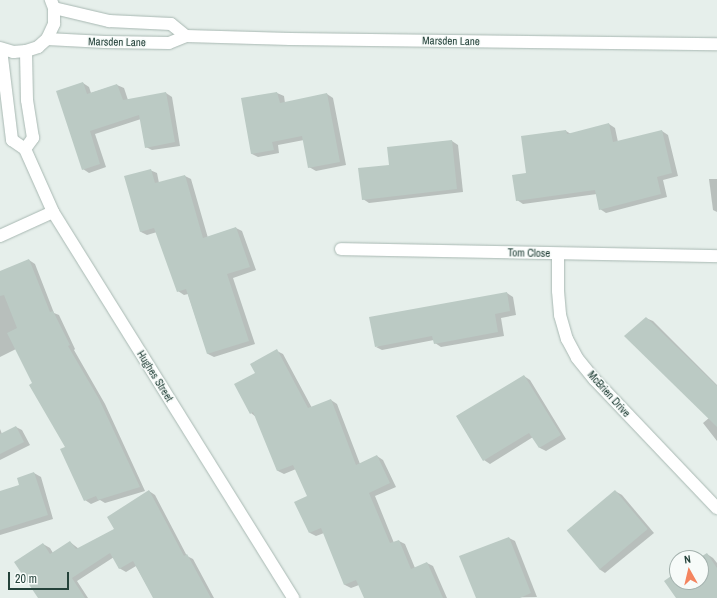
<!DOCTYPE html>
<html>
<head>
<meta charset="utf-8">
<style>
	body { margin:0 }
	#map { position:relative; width:717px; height:598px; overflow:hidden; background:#e6efeb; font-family:"Archivo Narrow",sans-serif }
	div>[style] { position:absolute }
	.shadow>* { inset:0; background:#0003 }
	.building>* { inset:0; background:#bbcac4; transform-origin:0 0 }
	.roads { filter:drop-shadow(0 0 1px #a8b8b2) drop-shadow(0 0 1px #a8b8b2) }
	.minor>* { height:12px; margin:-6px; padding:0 6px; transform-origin:6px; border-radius:6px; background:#fff }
	.tertiary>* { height:12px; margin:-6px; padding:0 6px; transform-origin:6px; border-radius:6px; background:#fff }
	.secondary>* { height:12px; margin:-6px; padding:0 6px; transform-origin:6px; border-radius:6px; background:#fff }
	span { translate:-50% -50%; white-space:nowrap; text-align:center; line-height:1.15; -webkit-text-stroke:3px #f7fbf9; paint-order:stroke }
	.street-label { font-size:11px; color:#24423a }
	.north { position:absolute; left:669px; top:550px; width:40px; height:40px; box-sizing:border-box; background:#f7fbf9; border:1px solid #a3b1ad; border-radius:50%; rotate:352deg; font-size:11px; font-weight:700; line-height:16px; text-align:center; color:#24423a }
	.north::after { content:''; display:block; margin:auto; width:14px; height:18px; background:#f4845f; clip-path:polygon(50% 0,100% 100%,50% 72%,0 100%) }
	.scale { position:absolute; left:8px; top:572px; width:61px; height:18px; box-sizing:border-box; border:2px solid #24423a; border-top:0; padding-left:5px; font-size:12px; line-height:14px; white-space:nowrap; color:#24423a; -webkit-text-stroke:3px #f7fbf9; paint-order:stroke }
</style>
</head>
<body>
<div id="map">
	<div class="shadow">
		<i style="clip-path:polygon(83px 83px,89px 87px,91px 93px,117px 85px,124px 88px,128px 100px,166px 93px,172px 97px,180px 146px,152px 150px,146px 147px,141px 119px,95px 134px,106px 167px,89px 173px,83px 169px)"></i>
		<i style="clip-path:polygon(277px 93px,284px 96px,285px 103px,327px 94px,333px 98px,346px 165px,316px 171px,309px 167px,304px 140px,278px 145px,279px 153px,258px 157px,252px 154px,242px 99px)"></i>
		<i style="clip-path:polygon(609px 124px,615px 128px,618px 142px,662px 131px,668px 135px,678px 176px,663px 180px,667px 197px,606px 213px,600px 209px,597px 194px,523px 204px,517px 200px,527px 174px,566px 131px,571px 134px)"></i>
		<i style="clip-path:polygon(452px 141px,458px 145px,463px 192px,369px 203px,363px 199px,390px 166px)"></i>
		<i style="clip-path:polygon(150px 170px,157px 173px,159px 183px,185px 176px,191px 179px,208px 238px,236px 228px,242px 231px,256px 270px,233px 278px,255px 344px,214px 357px,208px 354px,188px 294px,184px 295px,178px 291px,157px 232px,147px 235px,141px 232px)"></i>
		<i style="clip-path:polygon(709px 179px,717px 179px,717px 212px,713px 210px)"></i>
		<i style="clip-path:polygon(29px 260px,35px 264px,54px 313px,59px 315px,75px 349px,74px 350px,105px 404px,145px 491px,105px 503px,100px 500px,91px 504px,85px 500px,66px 447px,16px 349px,0 357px,0 272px)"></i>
		<i style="clip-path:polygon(507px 293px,513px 297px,516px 315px,501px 318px,504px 336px,441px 347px,435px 343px,434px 340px,382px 350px,376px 347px)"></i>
		<i style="clip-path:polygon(646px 318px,653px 321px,717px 385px,717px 441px,703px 423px,709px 418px)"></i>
		<i style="clip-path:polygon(277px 351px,283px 354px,312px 408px,331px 400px,337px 404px,360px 464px,377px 456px,383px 460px,396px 487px,375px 496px,394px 543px,399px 541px,405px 544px,415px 568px,427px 563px,433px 566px,447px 598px,365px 598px,359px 585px,351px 588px,345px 585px,324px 533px,316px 536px,310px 533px,308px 496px,296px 469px,284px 474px,278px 471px,256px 417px,251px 413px,256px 373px)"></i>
		<i style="clip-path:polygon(524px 376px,530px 380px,566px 439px,546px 451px,540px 448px,533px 437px,490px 464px,484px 460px)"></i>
		<i style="clip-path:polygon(16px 427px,22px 430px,30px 445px,0 460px,0 429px,2px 434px)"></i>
		<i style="clip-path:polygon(34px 473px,41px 477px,53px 519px,0 535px,0 492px,21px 485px)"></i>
		<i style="clip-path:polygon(149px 491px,155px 495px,187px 556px,193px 559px,214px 598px,154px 598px,136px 566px,126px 572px,119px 568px,114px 557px,77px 581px,88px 598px,40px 598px,43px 544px,50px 548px,53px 553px,70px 542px,79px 549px,115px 529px)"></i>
		<i style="clip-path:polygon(615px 491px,622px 495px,654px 533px,605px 573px,599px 569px)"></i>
		<i style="clip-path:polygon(509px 538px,515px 541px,537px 597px,477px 598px)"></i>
		<i style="clip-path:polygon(707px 554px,713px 558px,717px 563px,717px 598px,677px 598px,677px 574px,677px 582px,701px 582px,701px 558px)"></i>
	</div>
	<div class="building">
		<i style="clip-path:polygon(83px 82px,87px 94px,117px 84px,123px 100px,166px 92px,175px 142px,145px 148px,139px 115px,90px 131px,100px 164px,82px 170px,56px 91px)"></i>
		<i style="clip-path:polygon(277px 92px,280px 103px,327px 93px,340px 162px,308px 168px,302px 136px,272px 142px,274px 150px,251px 154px,241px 98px)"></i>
		<i style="clip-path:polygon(609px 123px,613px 142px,662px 130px,672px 173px,657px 177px,661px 194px,599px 210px,595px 190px,516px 201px,512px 175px,526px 173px,521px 136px,566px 130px,567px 134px)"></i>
		<i style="clip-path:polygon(452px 140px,457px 189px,362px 200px,358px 168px,389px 165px,387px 147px)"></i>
		<i style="clip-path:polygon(151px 169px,155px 183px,185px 175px,203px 238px,236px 227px,250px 267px,227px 274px,249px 341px,207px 354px,186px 289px,177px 292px,154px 228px,140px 232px,124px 176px)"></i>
		<i style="clip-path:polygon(29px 259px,50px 312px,53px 311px,70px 345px,68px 346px,99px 399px,140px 487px,98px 500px,96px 496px,84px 501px,60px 449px,65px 447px,29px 385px,32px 383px,7px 333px,17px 328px,4px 295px,0 296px,0 271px)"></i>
		<i style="clip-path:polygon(507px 292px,510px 311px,495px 314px,498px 332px,434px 344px,432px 336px,375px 347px,369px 317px)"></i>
		<i style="clip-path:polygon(646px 317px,717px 386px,717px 427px,624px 336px)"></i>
		<i style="clip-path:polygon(277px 349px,308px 408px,331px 399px,356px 465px,377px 455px,390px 483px,369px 493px,390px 543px,399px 540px,411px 569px,427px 562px,443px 598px,364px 598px,356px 580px,344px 585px,321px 528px,309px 533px,294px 502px,307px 496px,293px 465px,277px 471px,253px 412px,250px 414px,234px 384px,255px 373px,250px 364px)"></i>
		<i style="clip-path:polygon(524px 375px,561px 435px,539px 448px,529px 433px,483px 461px,456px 416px)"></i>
		<i style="clip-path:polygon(16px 426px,24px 442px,0 454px,0 434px)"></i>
		<i style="clip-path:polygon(34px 472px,48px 515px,0 530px,0 491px,19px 485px,17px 478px)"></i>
		<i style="clip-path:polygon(149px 490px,184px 556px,187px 554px,211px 598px,153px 598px,133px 561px,119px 569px,110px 553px,72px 578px,85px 598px,38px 598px,14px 562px,43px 543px,50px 554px,70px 541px,76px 549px,114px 529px,107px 517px)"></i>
		<i style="left:615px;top:490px;width:51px;height:63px;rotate:50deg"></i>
		<i style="clip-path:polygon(509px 537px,531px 593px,520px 598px,476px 598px,459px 556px)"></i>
		<i style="clip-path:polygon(707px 553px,717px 568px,717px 598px,676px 598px,664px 581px,677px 572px,677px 582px,701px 582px,701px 558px,699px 558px)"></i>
	</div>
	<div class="roads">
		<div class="minor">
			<i style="left:0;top:236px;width:58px;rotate:-24.4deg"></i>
			<i style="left:341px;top:249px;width:376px;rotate:1.1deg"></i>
			<i style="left:558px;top:254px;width:37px;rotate:90deg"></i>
			<i style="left:558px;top:291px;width:24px;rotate:85deg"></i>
			<i style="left:560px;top:315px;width:25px;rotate:74deg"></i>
			<i style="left:567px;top:339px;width:21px;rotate:62deg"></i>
			<i style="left:577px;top:358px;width:28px;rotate:51deg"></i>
			<i style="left:595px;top:380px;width:177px;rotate:46.4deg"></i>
		</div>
		<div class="tertiary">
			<i style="left:1px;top:49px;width:92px;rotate:83.1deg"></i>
			<i style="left:12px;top:140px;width:16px;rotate:35deg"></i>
			<i style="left:25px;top:149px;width:69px;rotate:66deg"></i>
			<i style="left:53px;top:212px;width:455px;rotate:58.1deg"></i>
			<i style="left:25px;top:149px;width:14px;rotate:-54deg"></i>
			<i style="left:33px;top:138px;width:38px;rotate:-99deg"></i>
			<i style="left:27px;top:100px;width:49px;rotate:-91.2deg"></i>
		</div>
		<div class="secondary">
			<i style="left:54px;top:8px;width:57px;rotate:13.3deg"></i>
			<i style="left:109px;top:21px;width:62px;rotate:2.8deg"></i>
			<i style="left:171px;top:24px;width:19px;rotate:39deg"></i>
			<i style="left:47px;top:39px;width:58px;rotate:3deg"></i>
			<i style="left:105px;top:42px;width:64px;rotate:0.9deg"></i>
			<i style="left:169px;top:43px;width:18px;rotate:-22deg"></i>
			<i style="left:186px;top:36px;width:104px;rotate:1.7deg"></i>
			<i style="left:290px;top:39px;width:427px;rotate:0.7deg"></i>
			<i style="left:0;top:48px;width:14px;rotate:17deg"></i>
			<i style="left:13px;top:52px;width:13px;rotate:-4deg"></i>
			<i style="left:26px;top:51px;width:13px;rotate:-18deg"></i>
			<i style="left:38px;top:47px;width:12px;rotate:-42deg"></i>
			<i style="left:47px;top:39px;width:17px;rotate:-65deg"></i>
			<i style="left:54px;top:24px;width:16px;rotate:-90deg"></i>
			<i style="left:54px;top:8px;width:9px;rotate:-111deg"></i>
		</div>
	</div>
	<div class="street-label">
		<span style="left:451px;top:41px;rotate:1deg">Marsden Lane</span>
		<span style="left:117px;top:42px;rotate:1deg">Marsden Lane</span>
		<span style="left:529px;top:253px;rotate:1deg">Tom Close</span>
		<span style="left:155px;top:376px;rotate:58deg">Hughes Street</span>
		<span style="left:609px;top:394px;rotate:48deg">McBrien Drive</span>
	</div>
	<div class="north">N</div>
	<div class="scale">20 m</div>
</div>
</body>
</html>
